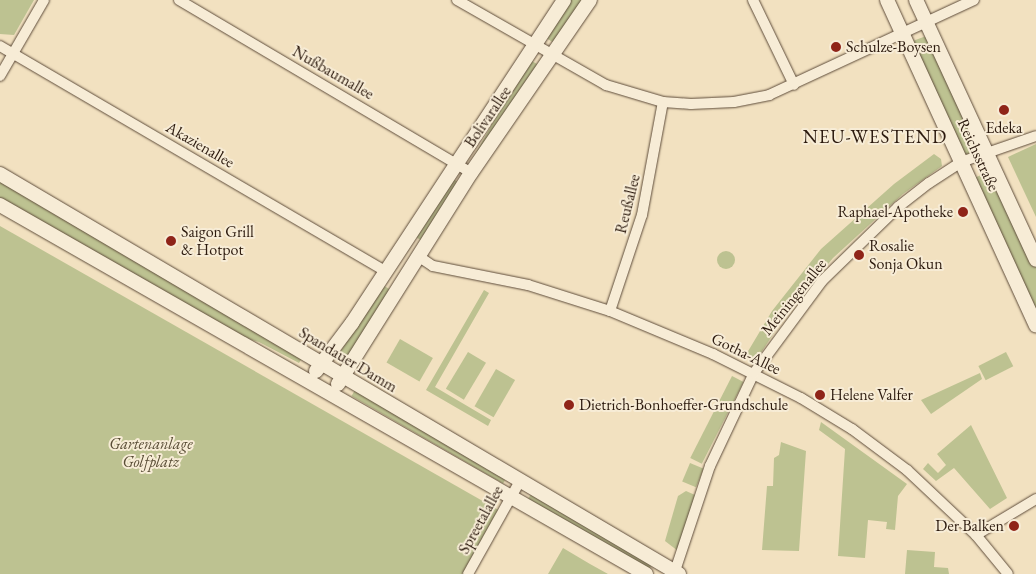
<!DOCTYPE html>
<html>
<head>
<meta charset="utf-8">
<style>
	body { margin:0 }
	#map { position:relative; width:1036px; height:574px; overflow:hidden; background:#f2e1c0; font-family:"EB Garamond",serif }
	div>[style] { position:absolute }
	.green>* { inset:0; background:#bdc291; transform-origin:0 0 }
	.round { border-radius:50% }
	.roads { filter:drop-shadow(0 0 1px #5e4c3a) drop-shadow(0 0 1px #5e4c3a) }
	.street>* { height:10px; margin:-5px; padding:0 5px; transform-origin:5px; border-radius:5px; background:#f7ecd6 }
	.secondary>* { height:14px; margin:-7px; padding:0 7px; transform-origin:7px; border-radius:7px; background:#f7ecd6 }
	.dots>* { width:14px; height:14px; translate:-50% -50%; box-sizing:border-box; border:2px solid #f7ecd6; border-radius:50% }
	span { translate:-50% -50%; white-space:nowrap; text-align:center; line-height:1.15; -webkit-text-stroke:4px #f7ecd6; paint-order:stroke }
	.poi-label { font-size:16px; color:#2c1a0e }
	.left { translate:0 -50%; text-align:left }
	.right { translate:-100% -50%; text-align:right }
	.street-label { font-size:16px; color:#2c1a0e }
	.park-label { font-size:16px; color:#584c35; font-style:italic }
	.quarter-label { font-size:19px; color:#2c1a0e; letter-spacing:1px }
</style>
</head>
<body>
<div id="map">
	<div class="green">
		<i style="clip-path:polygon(0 0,34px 0,14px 35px,0 34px)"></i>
		<i style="clip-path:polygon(569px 0,584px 0,554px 43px,543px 36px)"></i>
		<i style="clip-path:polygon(929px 35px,979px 149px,968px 154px,963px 154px,910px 42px)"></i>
		<i style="left:528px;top:59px;width:13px;height:111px;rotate:29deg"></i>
		<i style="clip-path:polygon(1036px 144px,1036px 217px,1008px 157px)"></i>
		<i style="clip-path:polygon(934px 154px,941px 159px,942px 166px,903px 194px,833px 258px,783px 319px,755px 362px,744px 358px,772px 311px,821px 249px,894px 184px)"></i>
		<i style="clip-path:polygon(992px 170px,1036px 266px,1036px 315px,972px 179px)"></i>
		<i style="left:450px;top:177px;width:13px;height:69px;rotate:32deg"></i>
		<i style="clip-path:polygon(0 181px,302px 358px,299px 363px,259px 342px,237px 336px,0 199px)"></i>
		<i style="clip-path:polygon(0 226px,502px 512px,468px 574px,0 574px)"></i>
		<i class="round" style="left:717px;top:251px;width:18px;height:18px"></i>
		<i style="left:381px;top:284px;width:12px;height:79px;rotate:31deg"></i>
		<i style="clip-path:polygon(484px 290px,489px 293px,435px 387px,491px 420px,488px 426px,426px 390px)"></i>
		<i style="left:400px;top:339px;width:38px;height:27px;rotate:30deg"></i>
		<i style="left:468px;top:352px;width:21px;height:43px;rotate:31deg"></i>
		<i style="left:1006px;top:352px;width:16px;height:31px;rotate:63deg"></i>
		<i style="left:496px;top:369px;width:22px;height:43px;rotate:30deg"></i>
		<i style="clip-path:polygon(980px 373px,982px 379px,931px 414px,921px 400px)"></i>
		<i style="left:732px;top:376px;width:13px;height:92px;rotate:27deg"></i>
		<i style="left:355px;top:390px;width:175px;height:7px;rotate:30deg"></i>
		<i style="clip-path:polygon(821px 422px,907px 484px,898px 496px,895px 530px,886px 529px,887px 522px,868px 520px,865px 558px,838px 556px,845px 449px,819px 430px)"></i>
		<i style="clip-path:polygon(971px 425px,1007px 498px,990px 509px,954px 468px,936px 481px,923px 469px,928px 463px,938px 473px,946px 465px,937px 454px)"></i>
		<i style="clip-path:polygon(781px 442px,806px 451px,799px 551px,762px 550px,767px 486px,773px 486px,774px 458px,779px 455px)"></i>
		<i style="left:690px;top:463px;width:15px;height:20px;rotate:23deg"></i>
		<i style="clip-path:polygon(686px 491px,695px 495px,678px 551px,665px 541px,678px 496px)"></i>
		<i style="left:531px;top:494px;width:140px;height:6px;rotate:30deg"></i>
		<i style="clip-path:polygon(563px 548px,590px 564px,608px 574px,548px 574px)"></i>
		<i style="clip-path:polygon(907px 550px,935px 552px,934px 567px,948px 568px,949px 574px,905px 574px)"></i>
	</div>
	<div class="roads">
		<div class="street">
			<i style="left:179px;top:0;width:339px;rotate:30.6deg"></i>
			<i style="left:457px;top:0;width:172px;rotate:29.7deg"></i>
			<i style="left:606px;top:85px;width:59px;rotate:16.6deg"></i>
			<i style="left:663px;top:102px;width:28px;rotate:4deg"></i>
			<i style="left:691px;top:104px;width:43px;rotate:-2.7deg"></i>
			<i style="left:734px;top:102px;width:36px;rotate:-11deg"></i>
			<i style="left:769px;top:95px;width:226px;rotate:-24.9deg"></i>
			<i style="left:753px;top:0;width:94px;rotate:64.2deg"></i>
			<i style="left:0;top:46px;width:445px;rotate:30.3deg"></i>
			<i style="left:0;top:76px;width:88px;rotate:-59.9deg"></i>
			<i style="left:418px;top:256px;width:18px;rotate:34deg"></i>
			<i style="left:433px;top:266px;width:97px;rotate:11.3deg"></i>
			<i style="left:528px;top:285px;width:86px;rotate:17.6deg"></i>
			<i style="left:610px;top:311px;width:112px;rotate:22.7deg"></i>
			<i style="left:713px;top:354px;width:98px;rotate:26.6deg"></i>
			<i style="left:801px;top:398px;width:60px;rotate:31.3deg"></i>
			<i style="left:852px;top:429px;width:69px;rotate:36.7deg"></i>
			<i style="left:907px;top:470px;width:95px;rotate:43.3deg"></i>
			<i style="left:976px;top:535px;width:50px;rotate:50.6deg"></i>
			<i style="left:610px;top:311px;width:101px;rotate:-71.6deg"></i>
			<i style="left:642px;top:215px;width:115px;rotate:-79.5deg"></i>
			<i style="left:976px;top:535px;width:70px;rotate:-31deg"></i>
			<i style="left:468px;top:574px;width:107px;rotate:-60.8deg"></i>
			<i style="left:674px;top:574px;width:114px;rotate:-71.6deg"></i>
			<i style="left:710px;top:466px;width:103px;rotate:-64.7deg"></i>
			<i style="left:754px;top:373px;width:114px;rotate:-53.5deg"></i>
			<i style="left:822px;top:281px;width:106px;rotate:-44.2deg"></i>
			<i style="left:898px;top:207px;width:39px;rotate:-38deg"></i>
			<i style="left:929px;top:183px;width:38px;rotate:-33deg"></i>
			<i style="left:961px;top:162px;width:79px;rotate:-19.1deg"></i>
		</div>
		<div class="secondary">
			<i style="left:887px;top:0;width:358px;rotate:65.4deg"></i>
			<i style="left:916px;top:0;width:286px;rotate:65.2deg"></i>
			<i style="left:0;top:174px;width:788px;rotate:30.5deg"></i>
			<i style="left:0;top:205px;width:744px;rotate:29.74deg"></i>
			<i style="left:316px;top:371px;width:60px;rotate:-53.1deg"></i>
			<i style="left:352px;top:323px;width:386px;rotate:-56.7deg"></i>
			<i style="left:338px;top:384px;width:249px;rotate:-57.8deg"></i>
			<i style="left:471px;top:173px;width:210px;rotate:-55.5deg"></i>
		</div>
	</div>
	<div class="dots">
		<i style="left:836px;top:47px;background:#8f2418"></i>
		<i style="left:1004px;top:110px;background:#8f2418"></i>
		<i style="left:963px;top:212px;background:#8f2418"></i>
		<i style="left:171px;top:241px;background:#8f2418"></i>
		<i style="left:859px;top:255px;background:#8f2418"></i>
		<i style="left:820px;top:395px;background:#8f2418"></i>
		<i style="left:569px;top:405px;background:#8f2418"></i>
		<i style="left:1014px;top:526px;background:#8f2418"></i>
	</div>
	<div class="poi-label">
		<span class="left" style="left:846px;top:47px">Schulze-Boysen</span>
		<span style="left:1004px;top:128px">Edeka</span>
		<span class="right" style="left:953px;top:212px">Raphael-Apotheke</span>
		<span class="left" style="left:181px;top:241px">Saigon Grill<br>&amp; Hotpot</span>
		<span class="left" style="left:869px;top:255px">Rosalie<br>Sonja Okun</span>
		<span class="left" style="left:830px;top:395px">Helene Valfer</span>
		<span class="left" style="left:579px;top:405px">Dietrich-Bonhoeffer-Grundschule</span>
		<span class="right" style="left:1004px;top:526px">Der Balken</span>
	</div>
	<div class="street-label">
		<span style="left:333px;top:73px;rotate:30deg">Nußbaumallee</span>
		<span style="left:488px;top:117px;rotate:-56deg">Bolivarallee</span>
		<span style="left:200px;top:145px;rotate:30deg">Akazienallee</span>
		<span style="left:978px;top:155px;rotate:65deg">Reichsstraße</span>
		<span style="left:628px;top:204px;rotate:-76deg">Reußallee</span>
		<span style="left:794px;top:297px;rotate:-51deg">Meiningenallee</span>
		<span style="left:746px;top:354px;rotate:26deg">Gotha-Allee</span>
		<span style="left:348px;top:360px;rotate:31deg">Spandauer Damm</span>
		<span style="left:481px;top:520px;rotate:-61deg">Spreetalallee</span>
	</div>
	<div class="park-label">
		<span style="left:151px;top:453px">Gartenanlage<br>Golfplatz</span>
	</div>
	<div class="quarter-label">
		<span style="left:875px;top:137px">NEU-WESTEND</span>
	</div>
</div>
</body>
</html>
